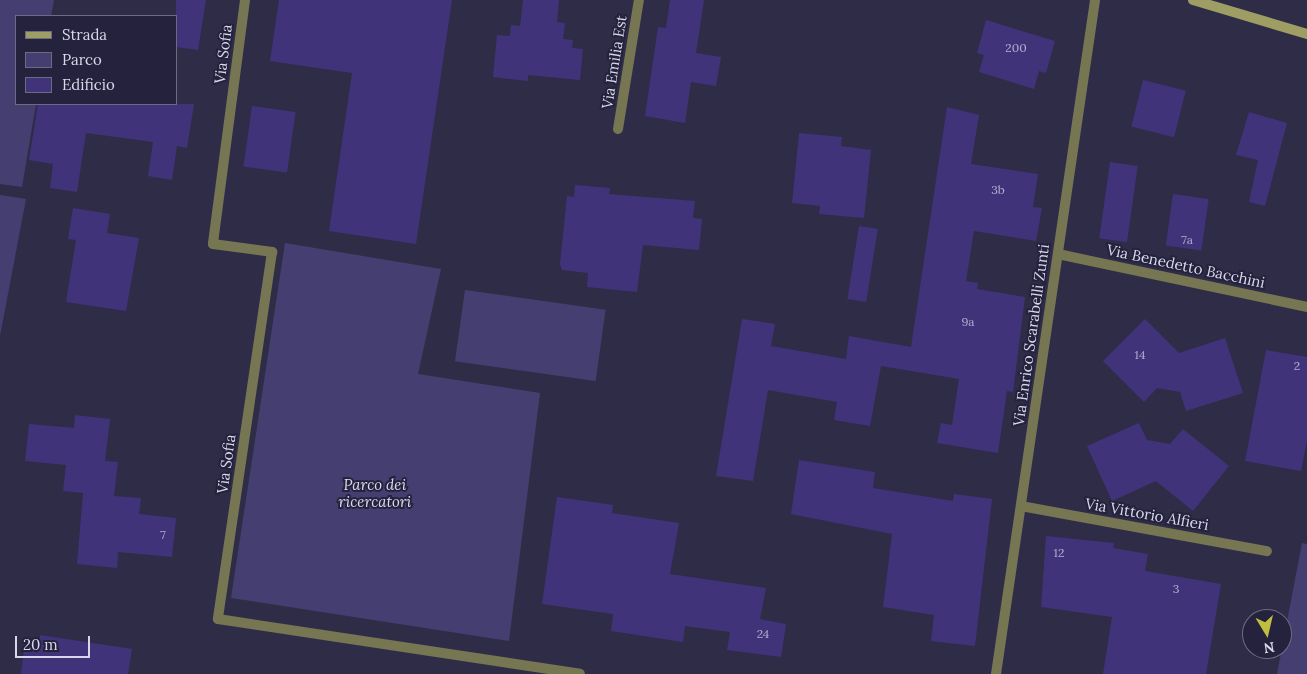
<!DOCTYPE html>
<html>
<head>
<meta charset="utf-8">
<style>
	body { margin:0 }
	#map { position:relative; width:1307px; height:674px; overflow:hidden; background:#2f2c48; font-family:Lora,serif }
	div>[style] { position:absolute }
	.green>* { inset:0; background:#453f71; transform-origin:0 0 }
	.building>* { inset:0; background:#41337a; transform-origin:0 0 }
	.minor>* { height:10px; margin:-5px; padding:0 5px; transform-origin:5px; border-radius:5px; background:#767653 }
	.secondary>* { height:10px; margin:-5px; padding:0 5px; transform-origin:5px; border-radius:5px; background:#9e9e64 }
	span { translate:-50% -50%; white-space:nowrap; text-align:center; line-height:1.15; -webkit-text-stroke:4px #25223d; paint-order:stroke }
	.number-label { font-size:12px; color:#b2afce }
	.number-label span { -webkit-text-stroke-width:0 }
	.street-label { font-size:15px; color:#d8d8ea }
	.park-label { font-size:15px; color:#dcdbf1; font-style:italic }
	.legend { position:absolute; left:15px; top:15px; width:162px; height:90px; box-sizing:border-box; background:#25223d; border:1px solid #6d6b82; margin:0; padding:6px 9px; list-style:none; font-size:15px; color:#d8d8ea }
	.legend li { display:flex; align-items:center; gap:10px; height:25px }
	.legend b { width:25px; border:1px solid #6d6b82 }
	.north { position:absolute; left:1242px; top:609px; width:50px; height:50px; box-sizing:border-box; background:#25223d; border:1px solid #6d6b82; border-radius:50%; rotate:171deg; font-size:14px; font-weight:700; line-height:20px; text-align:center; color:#d8d8ea }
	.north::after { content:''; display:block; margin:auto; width:18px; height:22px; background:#c0be40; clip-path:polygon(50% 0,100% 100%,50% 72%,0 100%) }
	.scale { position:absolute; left:15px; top:636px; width:75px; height:22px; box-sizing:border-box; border:2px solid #d8d8ea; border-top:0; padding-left:6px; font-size:15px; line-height:18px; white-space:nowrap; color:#d8d8ea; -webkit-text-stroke:4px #25223d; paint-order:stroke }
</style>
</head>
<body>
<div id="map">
	<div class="green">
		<i style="clip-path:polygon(0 0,54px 0,51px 16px,16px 16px,16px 104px,36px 104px,22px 187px,0 184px)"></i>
		<i style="clip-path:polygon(0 195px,26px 199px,0 336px)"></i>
		<i style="clip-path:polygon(285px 243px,441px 269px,418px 374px,540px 393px,509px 641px,231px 598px)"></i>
		<i style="left:465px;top:290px;width:142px;height:72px;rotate:8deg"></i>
		<i style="clip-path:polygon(1302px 543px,1307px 544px,1307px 674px,1277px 674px)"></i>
	</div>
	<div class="building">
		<i style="clip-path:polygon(176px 0,206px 0,198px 50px,176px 47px)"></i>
		<i style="clip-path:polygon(279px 0,452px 0,416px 244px,329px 231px,352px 73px,270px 61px)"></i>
		<i style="clip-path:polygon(523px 0,559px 0,557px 22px,565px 23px,563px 39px,573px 40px,572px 48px,583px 49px,580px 80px,528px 75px,528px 81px,493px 77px,497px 35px,510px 36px,511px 25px,520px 26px)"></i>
		<i style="clip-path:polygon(670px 0,704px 0,696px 53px,721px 57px,716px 86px,691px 82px,685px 123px,645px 116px,658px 27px,666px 28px)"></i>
		<i style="clip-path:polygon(986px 20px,1055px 41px,1046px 73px,1039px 71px,1034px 89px,979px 72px,984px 55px,977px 53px)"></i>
		<i style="left:1143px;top:80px;width:44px;height:48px;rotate:14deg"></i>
		<i style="clip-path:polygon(38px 104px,194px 104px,187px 148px,177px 146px,172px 180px,148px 176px,153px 142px,86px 133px,77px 192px,50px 188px,53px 164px,29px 160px)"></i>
		<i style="left:252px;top:106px;width:44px;height:61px;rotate:8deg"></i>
		<i style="clip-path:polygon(947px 107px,979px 115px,971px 164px,1038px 174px,1033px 207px,1042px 208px,1036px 241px,974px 231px,966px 281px,978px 283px,977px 289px,1025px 297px,1013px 392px,1007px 391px,998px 453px,937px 443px,941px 423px,952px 425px,959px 379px,881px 366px,870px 426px,834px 420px,837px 402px,768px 390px,753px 481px,716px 476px,742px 319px,775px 324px,771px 346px,846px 359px,849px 336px,911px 347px)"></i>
		<i style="clip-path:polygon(1249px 112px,1287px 123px,1265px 206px,1249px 202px,1258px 160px,1236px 155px)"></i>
		<i style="clip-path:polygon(799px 133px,842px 137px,841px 146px,871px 150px,864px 218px,819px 214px,820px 206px,792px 203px)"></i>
		<i style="left:1110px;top:162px;width:28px;height:77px;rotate:8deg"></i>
		<i style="clip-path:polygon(575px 185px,610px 188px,609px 194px,695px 201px,693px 218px,702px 219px,699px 250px,643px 245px,637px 292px,587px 287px,588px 273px,562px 270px,560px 264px,567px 196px,574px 197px)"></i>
		<i style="left:1173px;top:194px;width:36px;height:52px;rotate:8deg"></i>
		<i style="clip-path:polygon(73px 208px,110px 214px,107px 233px,139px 238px,126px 311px,66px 302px,76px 240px,68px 239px)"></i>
		<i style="left:859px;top:226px;width:19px;height:74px;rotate:9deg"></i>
		<i style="clip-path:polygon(1145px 319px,1179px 353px,1225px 338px,1243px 393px,1186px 411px,1180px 392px,1157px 388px,1144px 402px,1103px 361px)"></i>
		<i style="clip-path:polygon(1266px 350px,1307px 357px,1307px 441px,1301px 471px,1245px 461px)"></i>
		<i style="clip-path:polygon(75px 415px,110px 419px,105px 461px,118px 462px,114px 496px,141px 498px,139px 514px,176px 518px,172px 557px,118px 552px,117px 568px,77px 564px,83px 493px,63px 491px,66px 465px,25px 461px,29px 424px,74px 428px)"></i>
		<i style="clip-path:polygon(1139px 423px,1147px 440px,1170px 444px,1183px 429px,1229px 466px,1193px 511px,1156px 481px,1112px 501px,1087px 446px)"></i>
		<i style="clip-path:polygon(799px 460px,875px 472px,873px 488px,953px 501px,954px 494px,992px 499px,975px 646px,931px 641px,934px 615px,883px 607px,892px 534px,791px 514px)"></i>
		<i style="clip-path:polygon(557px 497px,613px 505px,612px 513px,679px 523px,670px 574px,766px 588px,760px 619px,786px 624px,781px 657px,727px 650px,730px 632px,685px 626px,683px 642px,611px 631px,613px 614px,542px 604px)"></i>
		<i style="clip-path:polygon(1046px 536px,1114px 543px,1113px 548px,1148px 554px,1145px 571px,1221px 584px,1206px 674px,1103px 674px,1112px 617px,1041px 607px)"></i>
		<i style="clip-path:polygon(40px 635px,132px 649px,128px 674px,21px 674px,24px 648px,39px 650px)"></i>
	</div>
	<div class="minor">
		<i style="left:245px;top:0;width:246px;rotate:97.5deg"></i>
		<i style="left:213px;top:244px;width:60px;rotate:7.7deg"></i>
		<i style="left:272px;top:252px;width:371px;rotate:98.4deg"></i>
		<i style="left:218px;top:619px;width:366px;rotate:8.6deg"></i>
		<i style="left:618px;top:129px;width:131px;rotate:-80.8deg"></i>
		<i style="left:1058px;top:254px;width:255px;rotate:12deg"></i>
		<i style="left:1021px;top:506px;width:250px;rotate:10.4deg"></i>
		<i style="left:996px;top:674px;width:681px;rotate:-81.64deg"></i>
	</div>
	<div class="secondary">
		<i style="left:1193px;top:0;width:119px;rotate:16.6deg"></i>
	</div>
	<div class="number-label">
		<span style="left:1016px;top:48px">200</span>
		<span style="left:998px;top:190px">3b</span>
		<span style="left:1187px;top:240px">7a</span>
		<span style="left:968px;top:322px">9a</span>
		<span style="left:1140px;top:355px">14</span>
		<span style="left:1297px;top:366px">2</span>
		<span style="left:163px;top:535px">7</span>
		<span style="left:1059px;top:553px">12</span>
		<span style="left:1176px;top:589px">3</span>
		<span style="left:763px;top:634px">24</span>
	</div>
	<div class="street-label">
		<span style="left:223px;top:54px;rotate:-83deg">Via Sofia</span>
		<span style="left:614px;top:62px;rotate:-81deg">Via Emilia Est</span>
		<span style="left:1186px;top:266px;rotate:12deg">Via Benedetto Bacchini</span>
		<span style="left:1031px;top:335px;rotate:-82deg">Via Enrico Scarabelli Zunti</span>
		<span style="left:226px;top:464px;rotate:-82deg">Via Sofia</span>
		<span style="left:1147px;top:514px;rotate:10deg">Via Vittorio Alfieri</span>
	</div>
	<div class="park-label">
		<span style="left:375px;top:493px">Parco dei<br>ricercatori</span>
	</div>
	<ul class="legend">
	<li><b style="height:6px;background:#9e9e64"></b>Strada</li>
	<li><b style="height:14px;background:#453f71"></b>Parco</li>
	<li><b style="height:14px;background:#41337a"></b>Edificio</li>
	</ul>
	<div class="north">N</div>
	<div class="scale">20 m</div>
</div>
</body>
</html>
